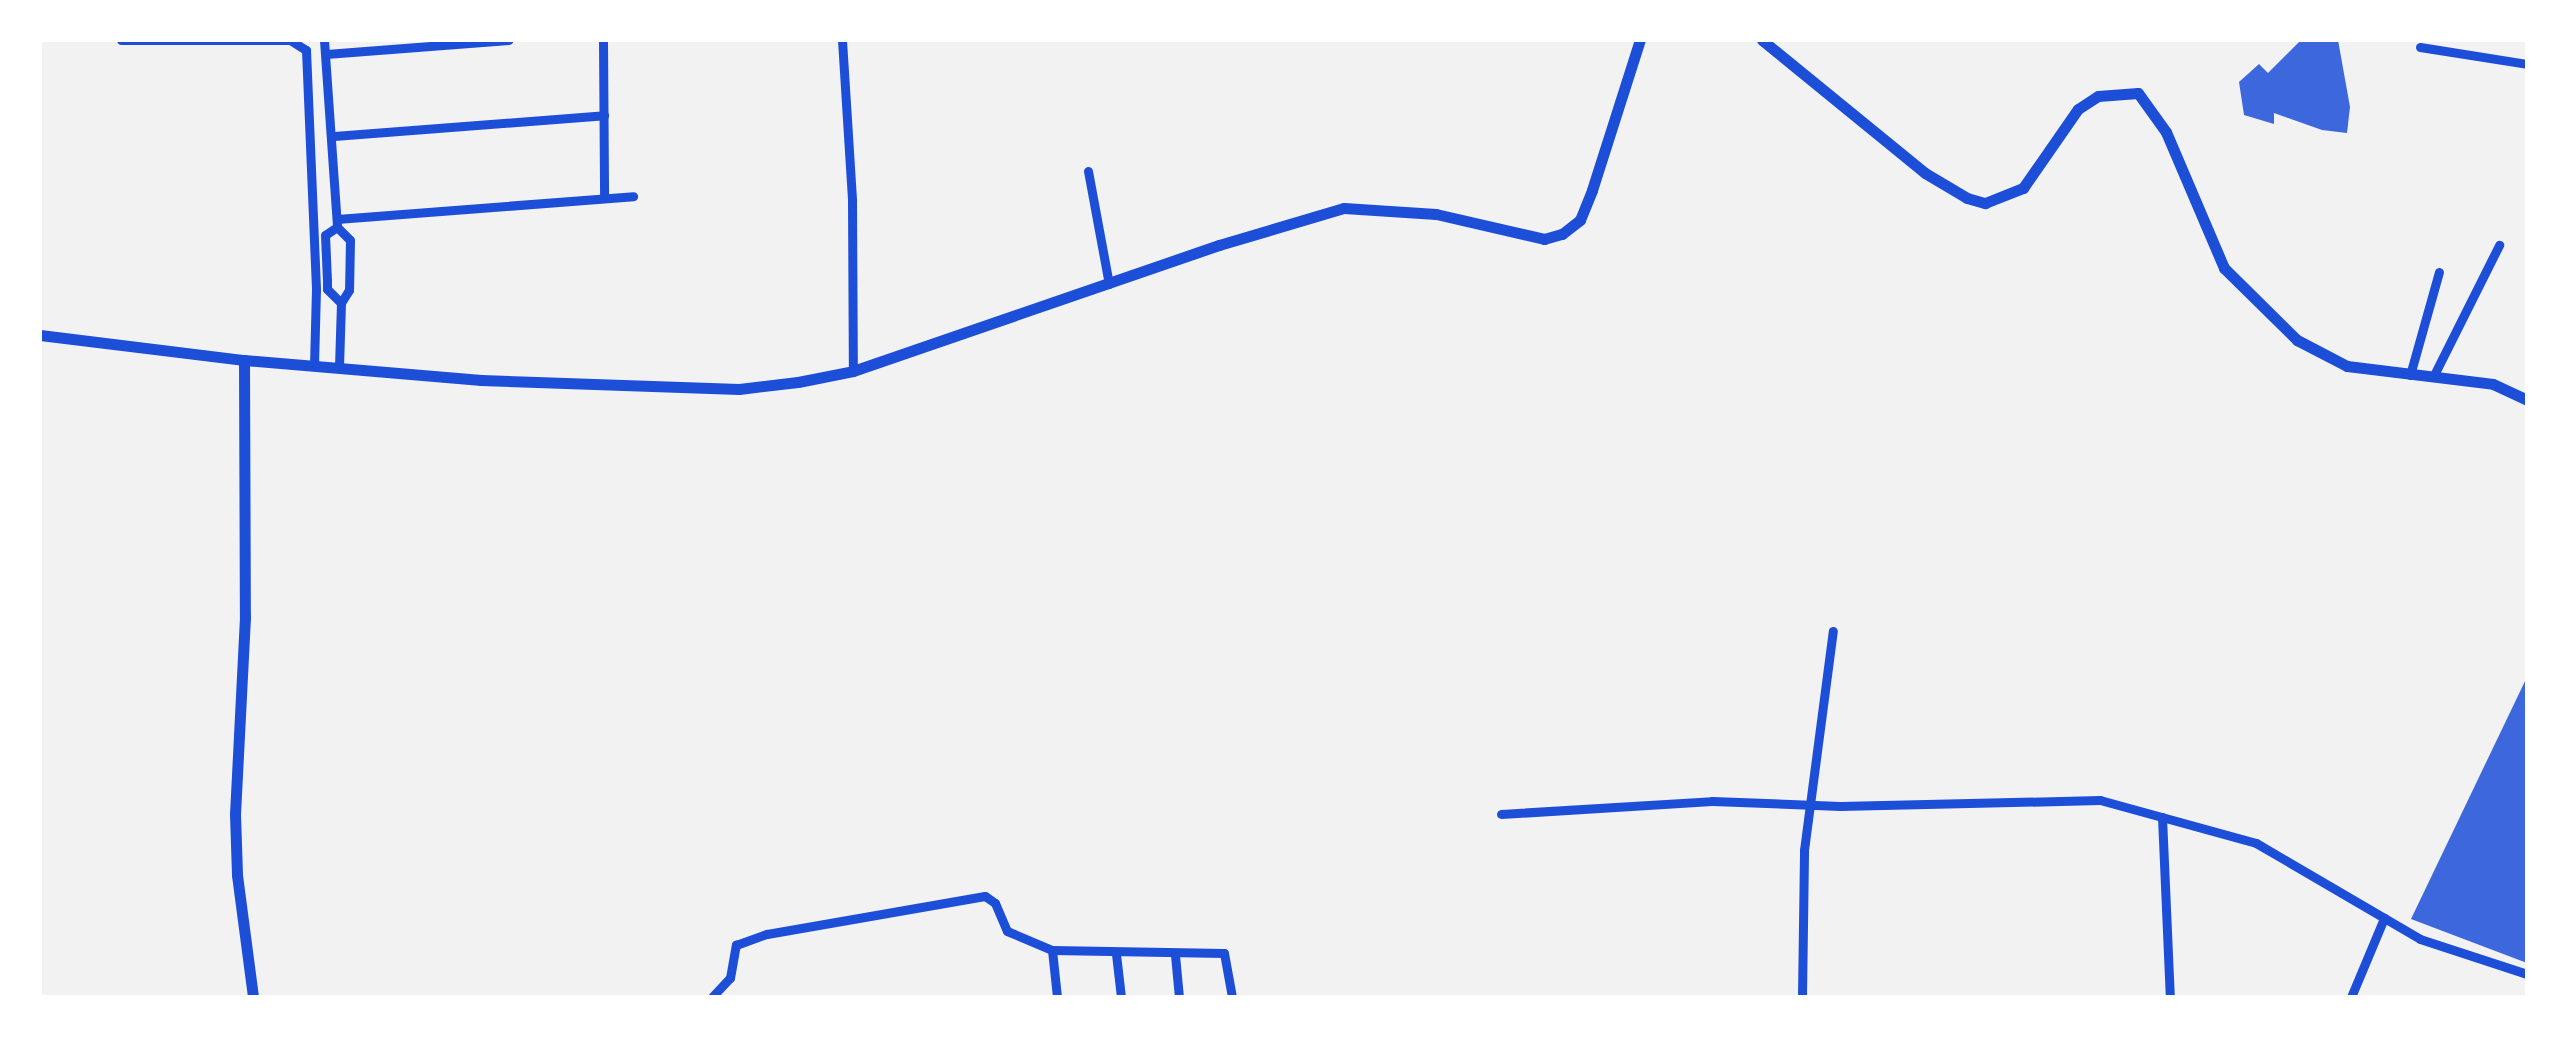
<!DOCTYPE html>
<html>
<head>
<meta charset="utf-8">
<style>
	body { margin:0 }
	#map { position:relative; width:2567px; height:1037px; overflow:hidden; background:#f2f2f2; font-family:Barlow,sans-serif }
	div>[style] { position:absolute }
	.building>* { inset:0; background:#3d67dc }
	.minor>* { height:9px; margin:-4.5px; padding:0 4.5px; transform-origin:4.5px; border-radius:4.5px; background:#1d4ed8 }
	.tertiary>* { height:11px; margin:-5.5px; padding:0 5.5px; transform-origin:5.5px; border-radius:5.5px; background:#1d4ed8 }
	span { translate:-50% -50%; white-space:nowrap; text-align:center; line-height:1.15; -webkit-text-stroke:8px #fff; paint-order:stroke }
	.frame { position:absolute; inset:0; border:42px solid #fff; pointer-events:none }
</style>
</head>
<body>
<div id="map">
	<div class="building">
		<i style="clip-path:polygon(2301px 40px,2338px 40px,2350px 107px,2347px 133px,2322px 130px,2274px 113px,2274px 124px,2244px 115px,2239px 82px,2259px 64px,2268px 73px)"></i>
		<i style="clip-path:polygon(2527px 677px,2527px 963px,2411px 919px)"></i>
	</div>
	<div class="minor">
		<i style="left:121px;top:40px;width:169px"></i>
		<i style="left:290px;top:40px;width:19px;rotate:32deg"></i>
		<i style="left:306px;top:50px;width:239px;rotate:87.6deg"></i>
		<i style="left:316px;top:289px;width:77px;rotate:91.5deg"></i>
		<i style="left:324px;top:40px;width:187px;rotate:86deg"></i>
		<i style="left:337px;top:227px;width:14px;rotate:146deg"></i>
		<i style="left:325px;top:235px;width:46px;rotate:87.5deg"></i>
		<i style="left:327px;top:281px;width:8px;rotate:90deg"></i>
		<i style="left:327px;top:289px;width:20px;rotate:45deg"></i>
		<i style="left:341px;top:303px;width:65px;rotate:91.8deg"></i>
		<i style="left:603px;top:40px;width:158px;rotate:89.6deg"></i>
		<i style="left:842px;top:40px;width:161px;rotate:86.4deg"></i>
		<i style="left:852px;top:201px;width:170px;rotate:89.7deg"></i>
		<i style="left:2420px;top:47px;width:108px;rotate:9deg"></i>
		<i style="left:326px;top:54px;width:183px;rotate:-4.4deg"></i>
		<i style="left:334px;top:136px;width:271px;rotate:-4.4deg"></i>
		<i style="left:1088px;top:171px;width:115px;rotate:79.5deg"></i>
		<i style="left:337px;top:219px;width:297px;rotate:-4.4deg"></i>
		<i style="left:337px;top:227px;width:18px;rotate:45deg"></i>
		<i style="left:350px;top:240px;width:50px;rotate:91.1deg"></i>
		<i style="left:349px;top:290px;width:15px;rotate:122deg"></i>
		<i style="left:2410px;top:375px;width:107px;rotate:-74.3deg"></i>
		<i style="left:2433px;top:377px;width:148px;rotate:-63.4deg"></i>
		<i style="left:1501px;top:814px;width:211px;rotate:-3.5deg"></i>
		<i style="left:1712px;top:801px;width:128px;rotate:2.2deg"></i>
		<i style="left:1840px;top:806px;width:260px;rotate:-1.3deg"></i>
		<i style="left:2100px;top:800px;width:162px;rotate:15.4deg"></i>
		<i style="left:2256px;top:843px;width:190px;rotate:30.3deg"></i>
		<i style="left:2420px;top:939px;width:113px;rotate:18.1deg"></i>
		<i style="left:2162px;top:817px;width:180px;rotate:87.5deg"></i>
		<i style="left:1052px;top:950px;width:47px;rotate:83.9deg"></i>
		<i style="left:1116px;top:954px;width:43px;rotate:83.4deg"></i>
		<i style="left:1175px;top:955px;width:42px;rotate:84.6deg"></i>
		<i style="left:712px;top:997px;width:26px;rotate:-47deg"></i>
		<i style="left:730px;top:978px;width:34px;rotate:-80deg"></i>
		<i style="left:736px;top:945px;width:33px;rotate:-20deg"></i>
		<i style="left:767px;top:934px;width:221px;rotate:-9.9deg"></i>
		<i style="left:985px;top:896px;width:12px;rotate:35deg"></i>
		<i style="left:995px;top:903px;width:30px;rotate:67deg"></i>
		<i style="left:1007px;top:931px;width:49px;rotate:22.9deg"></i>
		<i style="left:1052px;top:950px;width:172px;rotate:1deg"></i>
		<i style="left:1224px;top:953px;width:45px;rotate:79.7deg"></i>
		<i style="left:1802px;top:997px;width:147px;rotate:-89.2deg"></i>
		<i style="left:1804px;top:850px;width:221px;rotate:-82.5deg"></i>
		<i style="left:2351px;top:997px;width:86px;rotate:-67.3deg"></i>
	</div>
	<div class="tertiary">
		<i style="left:1762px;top:40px;width:210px;rotate:39.2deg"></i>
		<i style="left:1925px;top:173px;width:49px;rotate:30.8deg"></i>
		<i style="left:1967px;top:198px;width:19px;rotate:16deg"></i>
		<i style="left:1985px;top:203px;width:41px;rotate:-21.5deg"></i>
		<i style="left:2023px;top:188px;width:96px;rotate:-55.2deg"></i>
		<i style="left:2078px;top:109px;width:24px;rotate:-33deg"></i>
		<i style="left:2098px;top:96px;width:40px;rotate:-4.3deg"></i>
		<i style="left:2138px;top:93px;width:48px;rotate:54.3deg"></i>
		<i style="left:2166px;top:132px;width:148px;rotate:66.9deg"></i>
		<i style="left:2224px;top:268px;width:103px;rotate:44.6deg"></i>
		<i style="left:2297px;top:340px;width:56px;rotate:27.5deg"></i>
		<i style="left:2347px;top:366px;width:147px;rotate:7deg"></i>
		<i style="left:2493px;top:384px;width:38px;rotate:25deg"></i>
		<i style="left:40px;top:335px;width:206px;rotate:7deg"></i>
		<i style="left:244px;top:360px;width:238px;rotate:4.8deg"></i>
		<i style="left:481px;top:380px;width:258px;rotate:2deg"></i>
		<i style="left:739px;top:389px;width:59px;rotate:-6.8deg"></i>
		<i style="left:798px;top:382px;width:56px;rotate:-11.3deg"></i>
		<i style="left:853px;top:371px;width:387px;rotate:-19deg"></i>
		<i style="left:1219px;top:245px;width:130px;rotate:-16.5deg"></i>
		<i style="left:1344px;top:208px;width:92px;rotate:3.7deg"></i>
		<i style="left:1436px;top:214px;width:111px;rotate:13deg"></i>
		<i style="left:1544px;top:239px;width:19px;rotate:-16deg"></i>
		<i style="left:1562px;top:234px;width:23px;rotate:-38deg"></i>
		<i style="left:1580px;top:220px;width:32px;rotate:-68deg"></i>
		<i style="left:1592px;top:190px;width:157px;rotate:-72.3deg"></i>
		<i style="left:244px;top:360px;width:257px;rotate:89.8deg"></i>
		<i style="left:245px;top:617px;width:197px;rotate:92.9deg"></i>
		<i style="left:235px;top:814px;width:61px;rotate:88.1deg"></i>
		<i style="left:237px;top:875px;width:123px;rotate:82.5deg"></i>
	</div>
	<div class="frame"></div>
</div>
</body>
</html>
